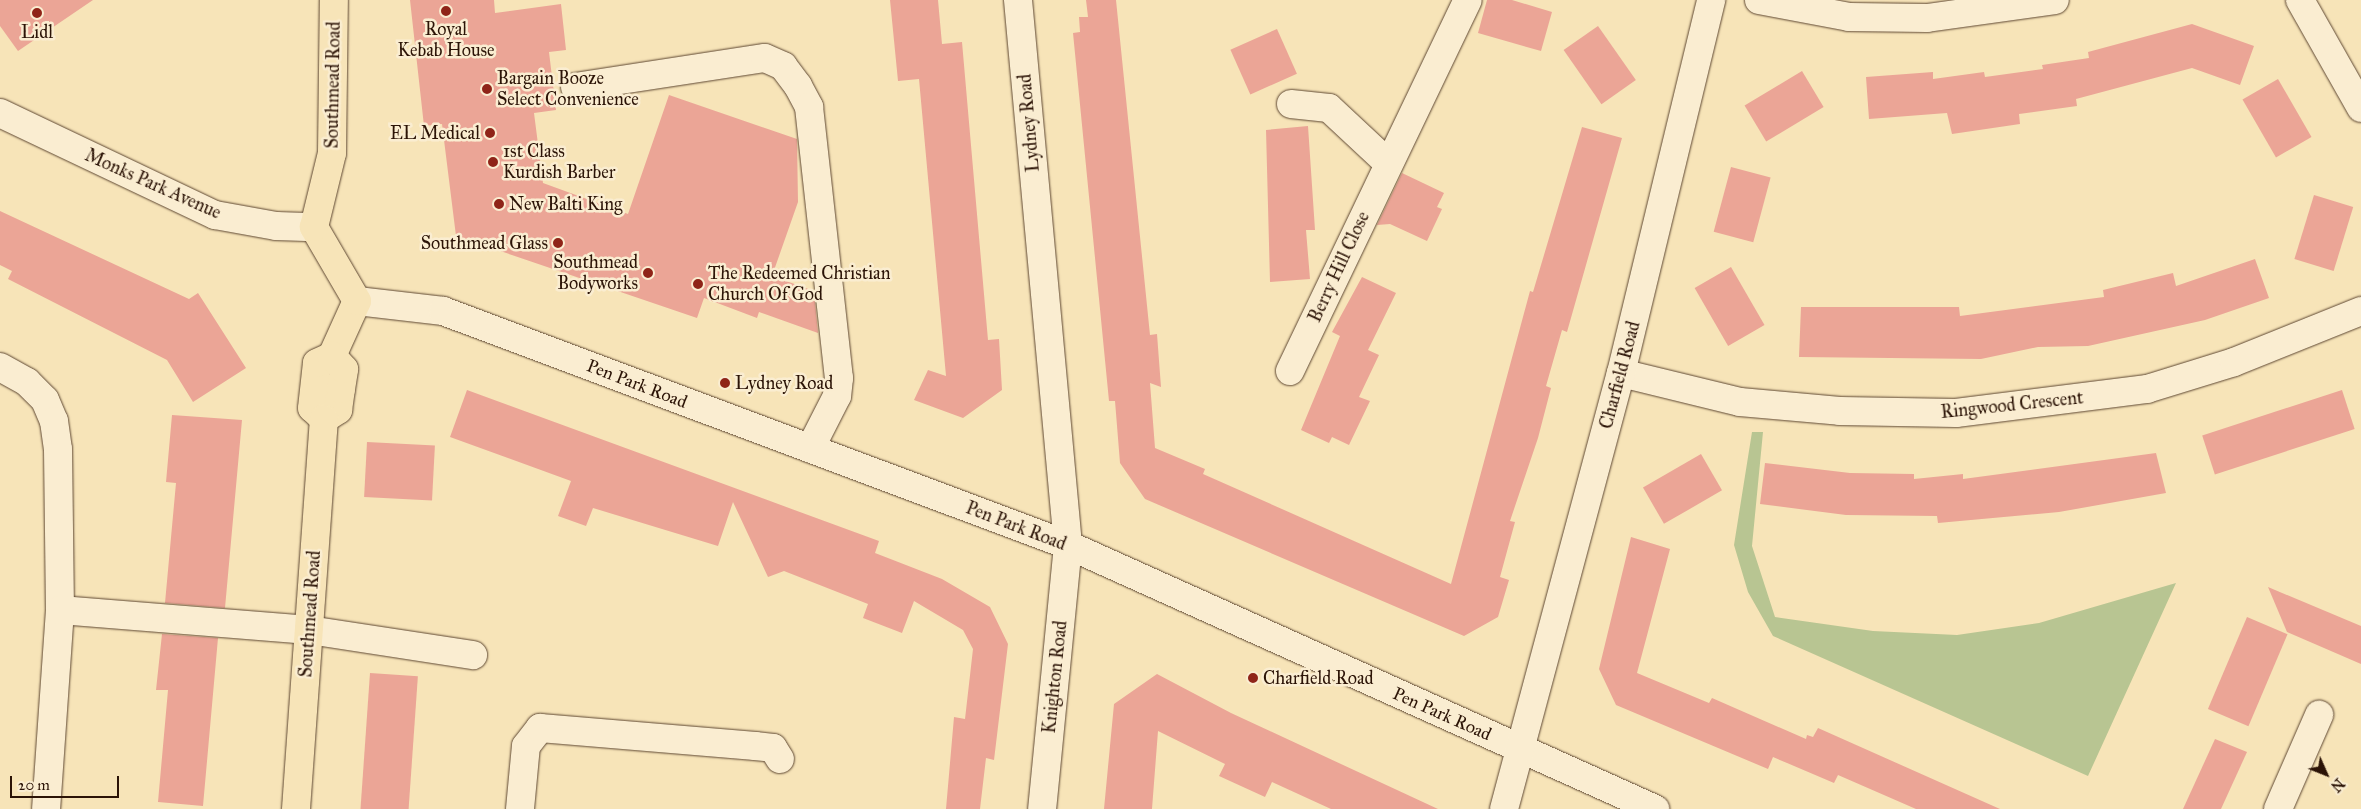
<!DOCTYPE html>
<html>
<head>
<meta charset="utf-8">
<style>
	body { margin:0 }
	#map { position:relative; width:2361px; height:809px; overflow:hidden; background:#f7e4b8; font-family:"IM FELL Great Primer",serif }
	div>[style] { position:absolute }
	.green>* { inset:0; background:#b8c592 }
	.building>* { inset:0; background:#eba596; transform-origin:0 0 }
	.roads { filter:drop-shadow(0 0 1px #5e4732) drop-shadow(0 0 1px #5e4732) }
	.minor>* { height:28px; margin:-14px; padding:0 14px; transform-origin:14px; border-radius:14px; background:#faedd1 }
	.major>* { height:28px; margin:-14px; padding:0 14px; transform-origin:14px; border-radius:14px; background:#f7e4b8 }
	.dots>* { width:14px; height:14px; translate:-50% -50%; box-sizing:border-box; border:2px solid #faedd1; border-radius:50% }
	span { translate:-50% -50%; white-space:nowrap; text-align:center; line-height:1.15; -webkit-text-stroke:5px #faedd1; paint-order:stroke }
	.poi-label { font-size:18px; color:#2b1306 }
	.left { translate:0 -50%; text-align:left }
	.right { translate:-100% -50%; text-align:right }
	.street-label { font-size:18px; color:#2b1306 }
	.north { position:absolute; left:2301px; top:749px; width:50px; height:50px; -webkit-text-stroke:4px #faedd1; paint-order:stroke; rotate:134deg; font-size:14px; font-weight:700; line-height:20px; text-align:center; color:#2b1306 }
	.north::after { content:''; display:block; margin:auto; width:18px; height:22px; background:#2b1306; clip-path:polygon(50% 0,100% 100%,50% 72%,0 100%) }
	.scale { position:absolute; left:10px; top:776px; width:109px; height:22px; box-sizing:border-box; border:2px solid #2b1306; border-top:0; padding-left:6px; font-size:15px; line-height:18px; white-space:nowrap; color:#2b1306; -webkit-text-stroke:4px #faedd1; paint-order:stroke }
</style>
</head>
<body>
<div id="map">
	<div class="green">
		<i style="clip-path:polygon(1752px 432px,1763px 432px,1752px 546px,1775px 617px,1873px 631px,1957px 635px,2039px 623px,2176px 583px,2088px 776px,1773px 636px,1748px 592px,1734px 545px)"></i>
	</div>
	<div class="building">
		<i style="clip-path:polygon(0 0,93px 0,18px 51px,0 26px)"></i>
		<i style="clip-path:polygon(410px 0,494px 0,495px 13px,561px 4px,566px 50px,549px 52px,556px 110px,534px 113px,543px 183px,628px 214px,669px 95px,797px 139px,798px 202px,772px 276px,814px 291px,818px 333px,759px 312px,757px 318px,704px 298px,697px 318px,456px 236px,442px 124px,424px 126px)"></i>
		<i style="clip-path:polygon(890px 0,938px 0,942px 44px,962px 42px,988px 340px,999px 339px,1002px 390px,963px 418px,914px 400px,928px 370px,946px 376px,919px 79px,898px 81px)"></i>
		<i style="clip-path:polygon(1086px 0,1116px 0,1150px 335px,1157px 334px,1161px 387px,1150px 383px,1155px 448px,1205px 469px,1203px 474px,1451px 584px,1530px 291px,1533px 292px,1582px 127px,1622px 138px,1567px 332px,1562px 330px,1546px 386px,1551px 388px,1538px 438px,1510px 521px,1515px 522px,1500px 577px,1509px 580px,1498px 617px,1464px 636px,1145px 499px,1120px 463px,1115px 401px,1109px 401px,1073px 33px,1080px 32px,1079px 17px,1088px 17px)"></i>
		<i style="clip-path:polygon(1487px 0,1512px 0,1552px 12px,1541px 51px,1478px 33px)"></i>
		<i style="clip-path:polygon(2192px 24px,2254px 46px,2240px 85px,2192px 68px,2076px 99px,2077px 106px,2019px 114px,2020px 124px,1952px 134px,1947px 113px,1869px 119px,1866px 77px,1933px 72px,1933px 79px,1984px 72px,1985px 77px,2043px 69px,2042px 65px,2089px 58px,2088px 52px)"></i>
		<i style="left:1598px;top:26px;width:66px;height:42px;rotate:55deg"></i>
		<i style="left:1277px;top:29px;width:49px;height:51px;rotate:66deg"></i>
		<i style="left:1802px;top:71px;width:42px;height:67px;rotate:59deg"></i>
		<i style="left:2278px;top:79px;width:67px;height:41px;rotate:60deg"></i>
		<i style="clip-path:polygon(1308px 126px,1315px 230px,1306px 230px,1310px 279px,1270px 282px,1266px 130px)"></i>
		<i style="left:1731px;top:167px;width:41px;height:67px;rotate:15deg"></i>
		<i style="clip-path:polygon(1402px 173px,1444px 193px,1437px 207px,1442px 209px,1427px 241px,1390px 224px,1377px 225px)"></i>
		<i style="left:2314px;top:195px;width:41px;height:67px;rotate:17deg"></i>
		<i style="clip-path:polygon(0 211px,189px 299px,198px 293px,246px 368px,193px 402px,167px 360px,8px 279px,12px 271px,0 265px)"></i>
		<i style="clip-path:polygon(2255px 259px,2269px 298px,2205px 320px,2088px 346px,2038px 347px,1981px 359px,1799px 357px,1801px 307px,1959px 307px,1960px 316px,2104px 297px,2103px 290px,2173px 273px,2176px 286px)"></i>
		<i style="left:1731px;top:267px;width:67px;height:42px;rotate:60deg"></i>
		<i style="clip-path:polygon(1362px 277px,1396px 293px,1368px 350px,1379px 355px,1359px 397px,1370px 401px,1349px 445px,1332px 437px,1329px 443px,1301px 430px,1340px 336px,1332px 332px)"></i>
		<i style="clip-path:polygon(467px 390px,879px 541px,875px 553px,942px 579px,990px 607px,1008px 644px,994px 760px,986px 758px,980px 809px,946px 809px,954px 717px,965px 719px,973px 649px,963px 630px,914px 601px,902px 633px,863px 618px,868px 604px,784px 571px,768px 577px,733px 502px,718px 546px,593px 508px,586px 526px,558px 516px,571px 481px,450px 437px)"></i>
		<i style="left:2342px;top:390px;width:41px;height:147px;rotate:72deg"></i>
		<i style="clip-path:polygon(172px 415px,242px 420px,225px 608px,165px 603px,176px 483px,166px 482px)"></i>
		<i style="left:367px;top:442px;width:68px;height:55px;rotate:3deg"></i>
		<i style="clip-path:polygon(2156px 453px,2166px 493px,2059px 512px,1938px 523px,1937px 516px,1846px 515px,1760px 504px,1765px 463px,1850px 473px,1914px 474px,1914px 479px,1963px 474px,1963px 479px)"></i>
		<i style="left:1701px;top:454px;width:42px;height:67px;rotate:60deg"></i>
		<i style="clip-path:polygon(1631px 537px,1670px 549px,1637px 673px,1709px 703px,1712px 698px,1806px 739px,1807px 735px,1813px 737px,1818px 728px,2000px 809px,1916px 809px,1838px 775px,1834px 783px,1773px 757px,1768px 769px,1616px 705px,1599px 669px)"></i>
		<i style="clip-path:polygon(2268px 587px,2361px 626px,2361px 664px,2287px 632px)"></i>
		<i style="left:2247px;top:617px;width:44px;height:100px;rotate:23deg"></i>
		<i style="clip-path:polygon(162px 634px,218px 638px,203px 806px,158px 802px,168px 690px,156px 690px)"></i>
		<i style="left:370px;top:673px;width:48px;height:137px;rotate:4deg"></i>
		<i style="clip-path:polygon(1157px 674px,1231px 713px,1438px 809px,1331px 809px,1272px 782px,1265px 797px,1219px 776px,1225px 764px,1158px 731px,1152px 809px,1104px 809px,1114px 704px)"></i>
		<i style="clip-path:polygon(2215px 739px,2247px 752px,2221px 809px,2183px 809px)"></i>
	</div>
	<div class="roads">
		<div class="minor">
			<i style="left:1018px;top:0;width:547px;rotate:84.76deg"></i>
			<i style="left:1068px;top:545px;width:265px;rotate:95.6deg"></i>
			<i style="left:1759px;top:0;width:92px;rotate:10.7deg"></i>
			<i style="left:1849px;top:17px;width:78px;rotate:0.7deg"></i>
			<i style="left:1927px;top:18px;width:129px;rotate:-8deg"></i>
			<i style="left:2300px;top:0;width:124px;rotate:60.5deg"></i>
			<i style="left:575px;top:87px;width:192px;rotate:-8.7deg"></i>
			<i style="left:765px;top:58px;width:20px;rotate:24deg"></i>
			<i style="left:783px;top:66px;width:25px;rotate:53deg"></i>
			<i style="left:798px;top:86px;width:24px;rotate:62deg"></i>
			<i style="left:809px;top:107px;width:273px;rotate:83.7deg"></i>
			<i style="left:839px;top:378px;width:18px;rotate:96deg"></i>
			<i style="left:837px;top:396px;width:59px;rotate:117deg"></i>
			<i style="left:1291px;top:104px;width:38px;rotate:6deg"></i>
			<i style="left:1329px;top:108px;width:81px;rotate:43deg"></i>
			<i style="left:0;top:113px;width:238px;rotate:25.4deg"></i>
			<i style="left:215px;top:215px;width:62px;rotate:10.2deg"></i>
			<i style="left:276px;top:226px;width:38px;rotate:2deg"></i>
			<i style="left:357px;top:301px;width:87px;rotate:6.6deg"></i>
			<i style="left:443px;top:311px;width:667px;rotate:20.53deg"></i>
			<i style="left:1068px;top:545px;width:644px;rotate:24.22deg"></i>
			<i style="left:0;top:367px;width:31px;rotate:29deg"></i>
			<i style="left:27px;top:382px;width:25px;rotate:45deg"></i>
			<i style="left:45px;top:400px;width:23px;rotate:67deg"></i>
			<i style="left:54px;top:421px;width:28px;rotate:82deg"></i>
			<i style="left:58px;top:449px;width:161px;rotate:89.3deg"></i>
			<i style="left:60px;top:610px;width:199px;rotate:94deg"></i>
			<i style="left:1290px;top:371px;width:411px;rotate:-64.4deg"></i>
			<i style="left:1621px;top:373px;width:122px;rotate:13.7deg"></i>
			<i style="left:1740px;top:402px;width:100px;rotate:5.1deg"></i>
			<i style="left:1840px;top:411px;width:116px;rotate:1deg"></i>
			<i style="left:1956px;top:413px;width:193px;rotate:-7.2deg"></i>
			<i style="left:2147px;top:389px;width:91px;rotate:-17.2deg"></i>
			<i style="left:2234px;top:362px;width:137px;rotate:-21.9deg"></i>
			<i style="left:60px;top:610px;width:250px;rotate:4.6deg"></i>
			<i style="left:309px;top:630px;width:166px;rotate:8.7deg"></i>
			<i style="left:520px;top:809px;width:63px;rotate:-84.6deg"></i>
			<i style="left:526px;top:746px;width:23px;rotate:-52deg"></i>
			<i style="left:540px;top:728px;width:216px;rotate:4.8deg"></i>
			<i style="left:755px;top:746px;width:18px;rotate:6deg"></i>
			<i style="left:773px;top:748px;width:13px;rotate:58deg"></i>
			<i style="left:1504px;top:809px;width:451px;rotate:-75deg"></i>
			<i style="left:1621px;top:373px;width:384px;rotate:-76.4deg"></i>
			<i style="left:2278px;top:809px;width:103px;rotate:-66.4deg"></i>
		</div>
		<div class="major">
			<i style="left:332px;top:356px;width:60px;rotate:-65.6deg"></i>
			<i style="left:357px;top:301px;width:86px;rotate:-120.2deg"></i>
			<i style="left:314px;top:227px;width:76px;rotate:-76.3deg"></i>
			<i style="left:332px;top:153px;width:153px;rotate:-89.3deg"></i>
			<i style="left:324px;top:419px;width:16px;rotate:-137deg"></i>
			<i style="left:312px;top:408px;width:45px;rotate:-83.7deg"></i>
			<i style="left:317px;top:363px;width:17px;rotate:-25deg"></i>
			<i style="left:324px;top:419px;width:17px;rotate:-33deg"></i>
			<i style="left:338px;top:410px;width:21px;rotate:-82deg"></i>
			<i style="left:341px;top:389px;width:20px;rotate:-81deg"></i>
			<i style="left:344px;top:369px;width:18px;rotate:-133deg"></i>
			<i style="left:296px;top:809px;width:391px;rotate:-85.9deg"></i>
		</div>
	</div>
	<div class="dots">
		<i style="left:446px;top:11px;background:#8f2418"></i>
		<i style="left:37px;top:13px;background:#8f2418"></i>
		<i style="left:487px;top:89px;background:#8f2418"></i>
		<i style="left:490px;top:133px;background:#8f2418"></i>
		<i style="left:493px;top:162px;background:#8f2418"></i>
		<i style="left:499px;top:204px;background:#8f2418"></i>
		<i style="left:558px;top:243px;background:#8f2418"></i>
		<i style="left:648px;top:273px;background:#8f2418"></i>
		<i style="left:698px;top:284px;background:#8f2418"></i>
		<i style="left:725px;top:383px;background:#8f2418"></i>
		<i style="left:1253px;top:678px;background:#8f2418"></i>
	</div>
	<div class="poi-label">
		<span style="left:446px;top:40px">Royal<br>Kebab House</span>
		<span style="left:37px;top:32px">Lidl</span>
		<span class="left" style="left:497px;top:89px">Bargain Booze<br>Select Convenience</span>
		<span class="right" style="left:480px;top:133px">EL Medical</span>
		<span class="left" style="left:503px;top:162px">1st Class<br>Kurdish Barber</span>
		<span class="left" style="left:509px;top:204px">New Balti King</span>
		<span class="right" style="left:548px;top:243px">Southmead Glass</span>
		<span class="right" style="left:638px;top:273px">Southmead<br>Bodyworks</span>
		<span class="left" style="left:708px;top:284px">The Redeemed Christian<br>Church Of God</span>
		<span class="left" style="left:735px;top:383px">Lydney Road</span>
		<span class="left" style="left:1263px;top:678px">Charfield Road</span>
	</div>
	<div class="street-label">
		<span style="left:333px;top:85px;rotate:-89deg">Southmead Road</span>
		<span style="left:1029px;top:123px;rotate:-95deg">Lydney Road</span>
		<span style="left:153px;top:184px;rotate:24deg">Monks Park Avenue</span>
		<span style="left:1339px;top:267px;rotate:-65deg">Berry Hill Close</span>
		<span style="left:1620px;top:375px;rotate:-75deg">Charfield Road</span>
		<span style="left:637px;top:384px;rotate:21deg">Pen Park Road</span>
		<span style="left:2012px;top:405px;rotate:-6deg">Ringwood Crescent</span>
		<span style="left:1016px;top:526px;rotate:21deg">Pen Park Road</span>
		<span style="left:310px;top:614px;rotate:-86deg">Southmead Road</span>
		<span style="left:1055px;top:677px;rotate:-84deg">Knighton Road</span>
		<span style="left:1442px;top:714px;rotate:24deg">Pen Park Road</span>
	</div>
	<div class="north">N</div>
	<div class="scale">20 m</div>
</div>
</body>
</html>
